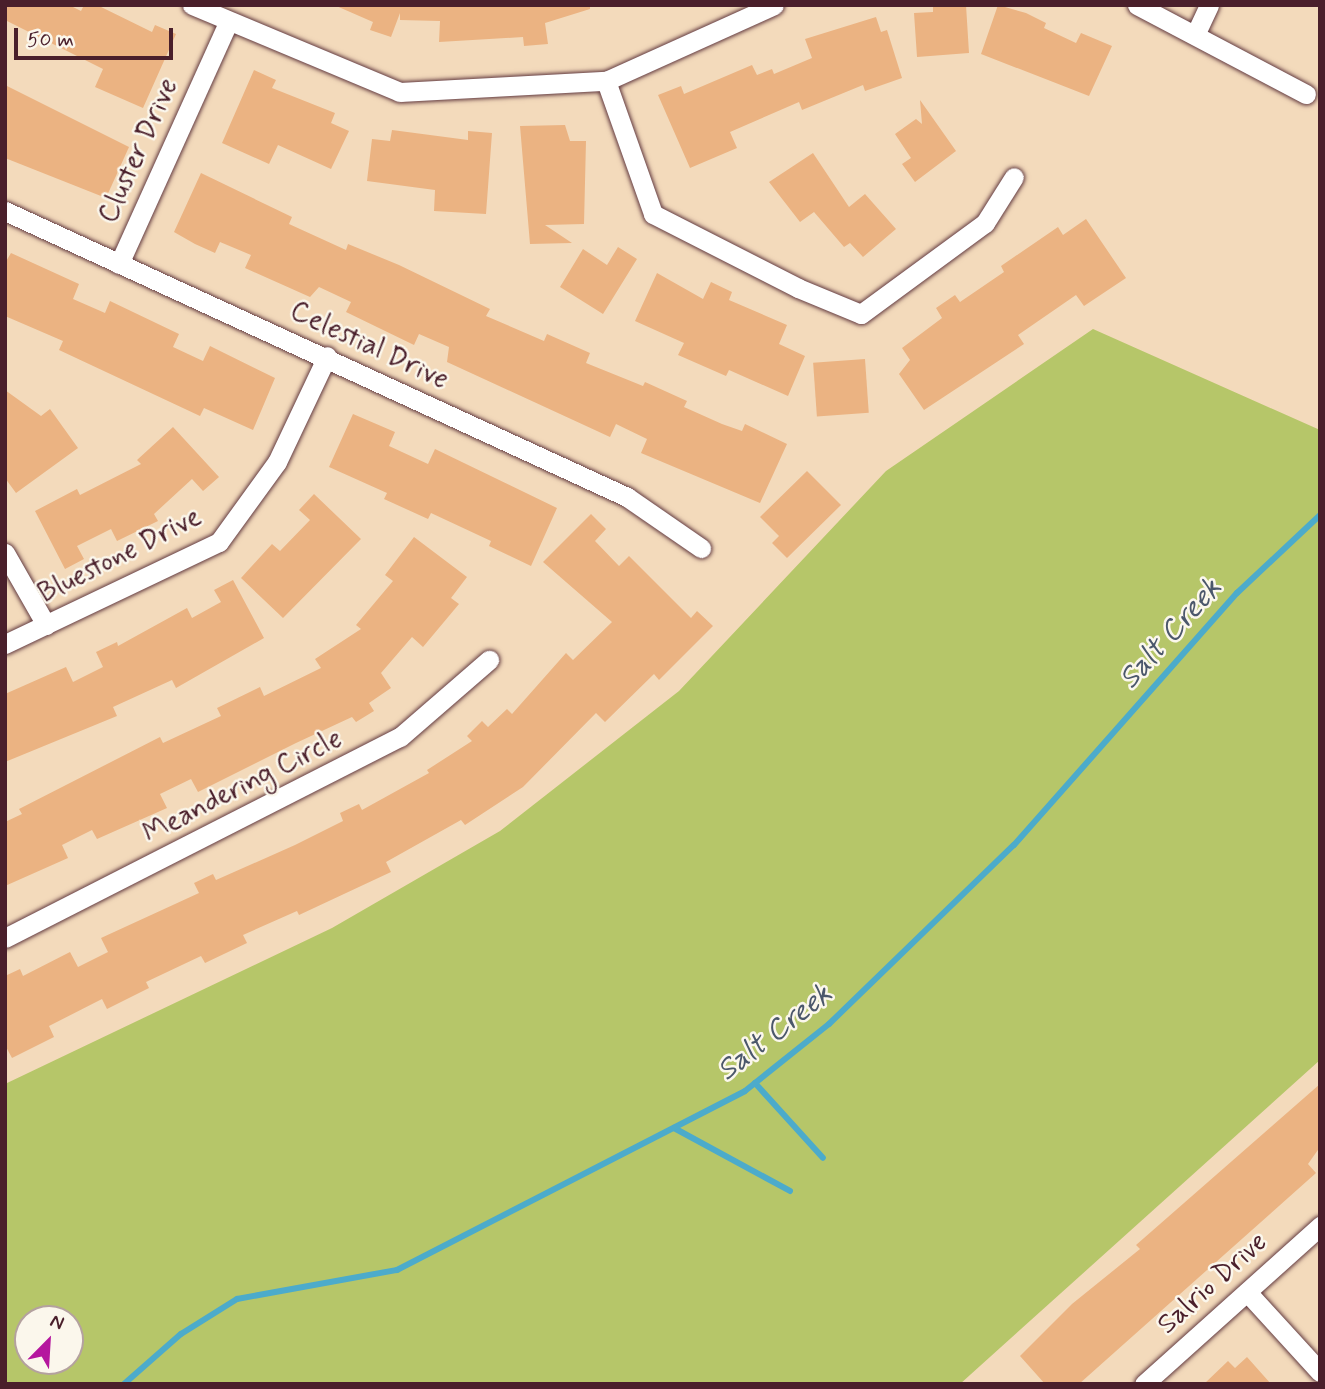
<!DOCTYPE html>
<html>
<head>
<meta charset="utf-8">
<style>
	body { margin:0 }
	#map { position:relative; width:1325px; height:1389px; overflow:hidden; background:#f3dabb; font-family:Mynerve,sans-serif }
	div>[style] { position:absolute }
	.green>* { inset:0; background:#b6c669 }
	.stream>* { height:6px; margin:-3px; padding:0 3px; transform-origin:3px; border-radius:3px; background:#4cabcb }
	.building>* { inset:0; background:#ebb382; transform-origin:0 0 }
	.roads { filter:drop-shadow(0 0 2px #633b41) drop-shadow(0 0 2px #633b41) }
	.street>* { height:19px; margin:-9.5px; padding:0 9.5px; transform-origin:9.5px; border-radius:9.5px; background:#fff }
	span { translate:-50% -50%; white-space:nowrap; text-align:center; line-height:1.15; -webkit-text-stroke:5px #fbf7ec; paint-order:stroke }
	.street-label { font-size:28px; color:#4a1f2b }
	.water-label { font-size:30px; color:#4b576b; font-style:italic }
	.frame { position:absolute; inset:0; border:7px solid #4a1f2b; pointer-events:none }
	.north { position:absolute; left:14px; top:1305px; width:70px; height:70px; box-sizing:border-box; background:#fbf7ec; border:2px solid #b4a19f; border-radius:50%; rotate:24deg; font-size:19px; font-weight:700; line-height:28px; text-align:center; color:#4a1f2b }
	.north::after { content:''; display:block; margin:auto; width:24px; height:32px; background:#b5179e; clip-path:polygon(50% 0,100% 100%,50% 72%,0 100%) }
	.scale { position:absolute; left:14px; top:28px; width:159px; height:32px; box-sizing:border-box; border:4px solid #4a1f2b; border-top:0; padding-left:9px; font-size:21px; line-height:24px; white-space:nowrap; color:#4a1f2b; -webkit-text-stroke:5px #fbf7ec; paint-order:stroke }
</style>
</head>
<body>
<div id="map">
	<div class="green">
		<i style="clip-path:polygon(evenodd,1093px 329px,1320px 430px,1320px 1060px,960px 1384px,5px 1384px,5px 1084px,332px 928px,500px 831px,679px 691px,886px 471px,1093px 329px,28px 1319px,70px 1319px,70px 1361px,28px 1361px,28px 1319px)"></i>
	</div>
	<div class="stream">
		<i style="left:755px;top:1083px;width:101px;rotate:47.8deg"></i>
		<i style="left:674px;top:1128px;width:132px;rotate:28.5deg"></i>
		<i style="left:124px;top:1384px;width:76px;rotate:-41.3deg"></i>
		<i style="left:181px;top:1334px;width:66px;rotate:-32deg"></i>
		<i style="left:237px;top:1299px;width:163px;rotate:-10.3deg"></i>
		<i style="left:397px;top:1270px;width:391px;rotate:-27.2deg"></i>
		<i style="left:745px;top:1091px;width:107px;rotate:-38.6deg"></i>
		<i style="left:829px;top:1024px;width:257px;rotate:-44.1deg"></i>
		<i style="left:1014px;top:845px;width:337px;rotate:-48.5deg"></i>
		<i style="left:1237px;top:593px;width:114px;rotate:-43.2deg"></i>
	</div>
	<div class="building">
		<i style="clip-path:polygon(5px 5px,69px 5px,81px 11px,84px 5px,97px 5px,152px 32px,155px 25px,176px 34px,143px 108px,95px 87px,103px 69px,5px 20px)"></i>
		<i style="clip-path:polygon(334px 5px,590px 5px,590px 9px,545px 23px,548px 44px,524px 46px,523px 37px,439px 42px,440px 21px,400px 20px,400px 13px,391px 37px,370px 30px,373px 22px)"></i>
		<i style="clip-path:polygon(933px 5px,966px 5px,969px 53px,917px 57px,914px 13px,933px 12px)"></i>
		<i style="clip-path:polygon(998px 5px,1026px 13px,1046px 23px,1044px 28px,1076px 43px,1081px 33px,1112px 46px,1089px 96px,981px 54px)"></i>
		<i style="clip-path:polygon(876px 17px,881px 32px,887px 30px,902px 78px,865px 91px,863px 85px,802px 110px,799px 102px,730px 132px,737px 148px,690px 168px,658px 95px,681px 86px,684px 94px,752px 65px,757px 75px,772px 69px,774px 74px,812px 58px,805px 39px)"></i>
		<i style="clip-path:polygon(254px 70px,276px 80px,272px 88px,335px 113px,331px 123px,349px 131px,331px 169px,278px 145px,269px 164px,222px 143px)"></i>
		<i style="clip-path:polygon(5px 85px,129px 147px,106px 198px,5px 158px)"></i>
		<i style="clip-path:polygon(920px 100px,956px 151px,915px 182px,902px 164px,911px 158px,895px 134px,916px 119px,922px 124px)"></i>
		<i style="clip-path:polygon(565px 125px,570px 141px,586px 141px,584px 224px,545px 225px,572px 243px,530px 244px,520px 126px)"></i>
		<i style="clip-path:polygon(392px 130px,468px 140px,468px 131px,492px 133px,486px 214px,434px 211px,435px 190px,367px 181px,372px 139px,390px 141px)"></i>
		<i style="clip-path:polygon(813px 153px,849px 207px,865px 194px,896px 229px,863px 257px,850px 243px,844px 247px,814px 212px,800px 222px,769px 182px)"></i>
		<i style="clip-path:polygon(201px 173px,292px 217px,289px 224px,346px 250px,348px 244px,399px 265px,490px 309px,486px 316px,544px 341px,547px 334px,590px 353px,586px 363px,643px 386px,645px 382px,687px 401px,684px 407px,722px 424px,742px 431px,745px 424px,787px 444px,760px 503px,641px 453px,647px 439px,616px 424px,610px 437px,447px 362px,449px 347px,419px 334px,414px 345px,346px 312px,351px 302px,319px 287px,310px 297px,245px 268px,251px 255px,220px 242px,215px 253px,195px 244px,174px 232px)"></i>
		<i style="clip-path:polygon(1086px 219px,1126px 278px,1084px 306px,1076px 295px,1018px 335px,1024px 344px,924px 410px,899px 374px,910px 360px,902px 348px,942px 318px,936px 308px,955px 295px,960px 302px,1004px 272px,1001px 266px,1058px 227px,1063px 235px)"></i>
		<i style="clip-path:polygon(618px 247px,637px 259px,603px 314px,560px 287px,583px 249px,607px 265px)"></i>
		<i style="clip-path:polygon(11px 253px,79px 284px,73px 299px,105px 313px,110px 301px,179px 334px,173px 347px,203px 361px,210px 346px,275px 378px,253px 430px,204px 408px,200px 416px,59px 350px,63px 341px,5px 316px,5px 263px)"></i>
		<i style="clip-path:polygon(657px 273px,703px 299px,711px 282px,732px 292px,729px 300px,787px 325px,779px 344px,805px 356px,788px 396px,729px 370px,726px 376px,678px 355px,684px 343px,635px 321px)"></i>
		<i style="left:865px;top:359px;width:54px;height:52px;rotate:86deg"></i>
		<i style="clip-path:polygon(5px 390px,41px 416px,50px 409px,78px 448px,16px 493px,5px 478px)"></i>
		<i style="clip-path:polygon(353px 414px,395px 432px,389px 446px,428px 464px,435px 449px,557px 508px,531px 566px,489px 546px,491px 541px,431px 513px,428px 519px,384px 499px,387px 493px,329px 467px)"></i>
		<i style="clip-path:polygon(173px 427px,219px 477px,203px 491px,192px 479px,154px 514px,158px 521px,117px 541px,111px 529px,77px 546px,84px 559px,65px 569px,35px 511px,77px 489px,80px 495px,141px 464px,137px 460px)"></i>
		<i style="clip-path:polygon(807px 471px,841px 505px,787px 558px,772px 543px,779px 536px,760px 517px)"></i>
		<i style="clip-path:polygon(314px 494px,361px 539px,283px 618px,241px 578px,272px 544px,280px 551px,310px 520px,299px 510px)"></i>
		<i style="clip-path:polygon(591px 514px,606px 529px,595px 541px,619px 566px,629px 556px,691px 618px,697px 611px,713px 626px,659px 680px,654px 674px,605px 722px,596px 713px,523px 787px,465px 825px,461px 820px,386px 862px,391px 872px,299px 915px,297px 911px,243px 935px,247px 943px,205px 963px,201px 956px,146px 982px,149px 988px,107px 1009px,102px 999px,49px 1026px,54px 1037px,12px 1058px,5px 1045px,5px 976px,20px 969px,23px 976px,70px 952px,78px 967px,108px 952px,101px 938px,199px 893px,194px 883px,213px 874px,216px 880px,295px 845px,343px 821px,340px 813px,359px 804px,362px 810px,429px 773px,427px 770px,472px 741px,467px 736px,482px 721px,488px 727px,507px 709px,512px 714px,566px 653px,573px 660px,612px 622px,543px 562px)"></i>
		<i style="clip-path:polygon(414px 537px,467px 577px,451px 598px,459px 604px,423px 647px,412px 637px,381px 673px,391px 688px,369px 703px,374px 711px,356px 722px,352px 717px,296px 743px,198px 792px,191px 779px,160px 794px,167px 808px,97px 839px,92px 830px,62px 845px,68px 858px,5px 886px,5px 822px,22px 814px,19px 809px,160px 737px,163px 743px,221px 716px,217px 708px,260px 687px,264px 696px,321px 668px,315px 659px,361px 629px,356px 625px,393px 581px,385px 575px)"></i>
		<i style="clip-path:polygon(233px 580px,264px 638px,176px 688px,172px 680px,113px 707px,117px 716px,5px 762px,5px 694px,66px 667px,73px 682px,103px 667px,96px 652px,117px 642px,118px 646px,187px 608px,192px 618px,221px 602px,214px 590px)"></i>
		<i style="clip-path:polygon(1320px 1084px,1320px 1147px,1308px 1164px,1316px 1173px,1079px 1384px,1045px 1384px,1020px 1356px,1072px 1304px,1140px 1249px,1136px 1245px)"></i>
		<i style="clip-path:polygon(1247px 1357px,1271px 1384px,1204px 1384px,1228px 1361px,1235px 1368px)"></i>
	</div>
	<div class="roads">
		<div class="street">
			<i style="left:192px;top:5px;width:225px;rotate:22.7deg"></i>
			<i style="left:400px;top:92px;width:206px;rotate:-3.1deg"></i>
			<i style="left:606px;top:81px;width:184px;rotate:-24.3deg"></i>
			<i style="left:1137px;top:5px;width:191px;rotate:27.8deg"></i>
			<i style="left:1196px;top:33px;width:31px;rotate:-65deg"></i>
			<i style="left:606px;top:81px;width:141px;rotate:70.5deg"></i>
			<i style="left:653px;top:214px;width:163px;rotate:27deg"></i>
			<i style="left:798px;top:288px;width:68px;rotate:22.4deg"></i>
			<i style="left:861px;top:314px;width:154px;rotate:-36.3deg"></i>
			<i style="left:985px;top:223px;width:54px;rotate:-57.8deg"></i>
			<i style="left:5px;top:211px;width:685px;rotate:24.69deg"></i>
			<i style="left:627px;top:497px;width:90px;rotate:34.6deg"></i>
			<i style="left:119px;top:264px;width:265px;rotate:-65.7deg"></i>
			<i style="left:5px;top:553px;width:83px;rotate:60.3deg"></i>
			<i style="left:5px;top:644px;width:237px;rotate:-25.5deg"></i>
			<i style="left:219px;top:542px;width:99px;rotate:-54.1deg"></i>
			<i style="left:277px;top:462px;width:117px;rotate:-64.7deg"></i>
			<i style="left:5px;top:938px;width:443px;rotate:-27deg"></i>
			<i style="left:400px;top:737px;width:118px;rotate:-40.9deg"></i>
			<i style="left:1247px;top:1292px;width:108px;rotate:47.6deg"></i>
			<i style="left:1144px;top:1384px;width:237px;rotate:-41.9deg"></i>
		</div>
	</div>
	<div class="street-label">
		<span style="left:139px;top:151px;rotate:-66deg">Cluster Drive</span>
		<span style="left:369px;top:346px;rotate:25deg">Celestial Drive</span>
		<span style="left:120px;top:556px;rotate:-27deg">Bluestone Drive</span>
		<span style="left:243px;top:787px;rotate:-27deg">Meandering Circle</span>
		<span style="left:1213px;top:1284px;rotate:-42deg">Salrio Drive</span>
	</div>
	<div class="water-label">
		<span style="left:1171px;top:634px;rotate:-48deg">Salt Creek</span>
		<span style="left:775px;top:1033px;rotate:-38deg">Salt Creek</span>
	</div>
	<div class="frame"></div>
	<div class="north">N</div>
	<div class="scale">50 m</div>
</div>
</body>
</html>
